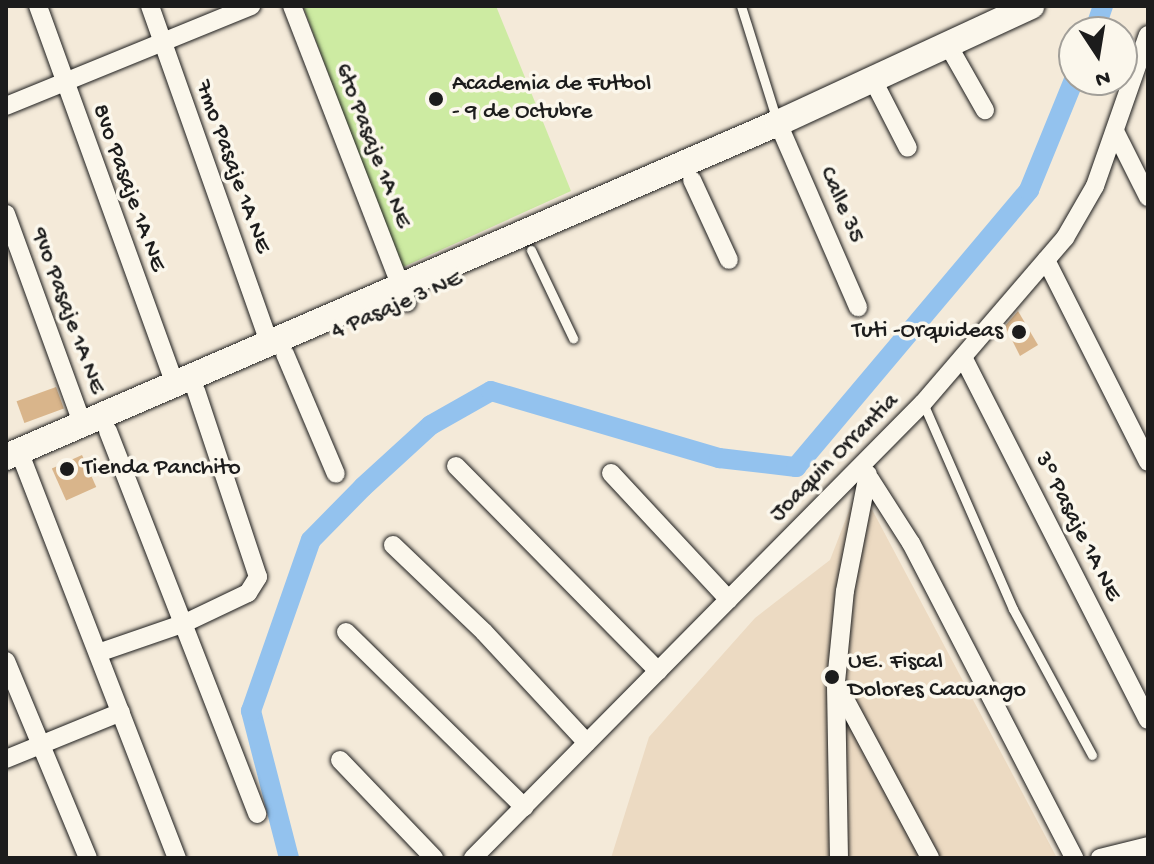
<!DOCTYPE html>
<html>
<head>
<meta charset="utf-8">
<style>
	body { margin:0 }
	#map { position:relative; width:1154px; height:864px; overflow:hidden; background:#f4ead9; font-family:"Gochi Hand",sans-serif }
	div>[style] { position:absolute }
	.built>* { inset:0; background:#ecdac2 }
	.green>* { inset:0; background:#cdeba2 }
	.canal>* { height:20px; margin:-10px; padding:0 10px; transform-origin:10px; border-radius:10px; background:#93c2ee }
	.building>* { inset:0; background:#d9b58b; transform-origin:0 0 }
	.roads { filter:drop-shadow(0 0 2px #1c1c1c) drop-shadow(0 0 2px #1c1c1c) }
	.lane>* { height:9px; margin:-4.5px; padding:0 4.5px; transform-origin:4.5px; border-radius:4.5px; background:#fbf7ec }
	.street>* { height:18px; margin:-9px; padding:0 9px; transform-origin:9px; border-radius:9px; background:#fbf7ec }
	.secondary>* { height:26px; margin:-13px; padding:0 13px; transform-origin:13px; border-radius:13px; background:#fbf7ec }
	.dots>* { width:22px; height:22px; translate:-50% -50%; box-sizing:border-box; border:4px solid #fbf7ec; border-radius:50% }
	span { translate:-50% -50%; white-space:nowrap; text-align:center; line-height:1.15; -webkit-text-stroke:7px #fbf7ec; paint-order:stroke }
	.poi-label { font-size:24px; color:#1c1c1c }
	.left { translate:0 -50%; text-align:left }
	.right { translate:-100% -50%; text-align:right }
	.street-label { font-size:24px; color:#1c1c1c }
	.frame { position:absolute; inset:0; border:8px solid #1c1c1c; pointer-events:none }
	.north { position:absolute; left:1058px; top:16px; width:80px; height:80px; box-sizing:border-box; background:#fbf7ec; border:2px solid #a29f99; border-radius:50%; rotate:168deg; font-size:22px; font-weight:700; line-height:32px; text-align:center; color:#1c1c1c }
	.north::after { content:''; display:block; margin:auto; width:28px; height:36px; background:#1c1c1c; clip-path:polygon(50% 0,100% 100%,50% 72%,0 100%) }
</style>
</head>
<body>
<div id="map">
	<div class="built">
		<i style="clip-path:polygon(859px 485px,1057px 858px,611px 858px,649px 737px,755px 618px,830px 560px)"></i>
	</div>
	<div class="green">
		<i style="clip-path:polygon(303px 6px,496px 6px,571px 191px,401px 268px)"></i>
	</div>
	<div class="canal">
		<i style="left:1094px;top:32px;width:28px;rotate:-71deg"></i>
		<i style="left:289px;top:858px;width:152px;rotate:-104.5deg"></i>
		<i style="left:251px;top:711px;width:181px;rotate:-70.7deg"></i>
		<i style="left:311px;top:540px;width:74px;rotate:-45.5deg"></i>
		<i style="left:363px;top:487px;width:92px;rotate:-42.4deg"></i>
		<i style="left:431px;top:425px;width:69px;rotate:-29.5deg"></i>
		<i style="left:491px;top:391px;width:238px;rotate:16.4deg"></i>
		<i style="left:719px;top:458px;width:78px;rotate:6.7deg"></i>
		<i style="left:796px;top:467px;width:362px;rotate:-49.9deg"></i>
		<i style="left:1029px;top:190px;width:119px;rotate:-67.8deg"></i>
	</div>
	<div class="building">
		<i style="clip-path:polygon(1018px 311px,1038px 345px,1020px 356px,1005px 326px)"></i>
		<i style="left:56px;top:387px;width:23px;height:42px;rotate:70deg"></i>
		<i style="left:82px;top:455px;width:35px;height:33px;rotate:66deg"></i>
	</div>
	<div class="roads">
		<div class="lane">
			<i style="left:741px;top:6px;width:121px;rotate:72.6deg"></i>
			<i style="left:531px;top:250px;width:98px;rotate:64.5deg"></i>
			<i style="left:923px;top:403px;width:225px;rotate:66.4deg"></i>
			<i style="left:1013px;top:609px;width:166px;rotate:61.6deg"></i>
		</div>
		<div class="street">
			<i style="left:38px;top:6px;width:403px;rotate:70.1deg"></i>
			<i style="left:150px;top:6px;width:359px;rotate:70.5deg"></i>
			<i style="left:292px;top:6px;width:318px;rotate:68.8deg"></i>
			<i style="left:948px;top:45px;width:75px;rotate:60.4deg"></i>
			<i style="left:873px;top:80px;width:76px;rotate:62.8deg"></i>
			<i style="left:6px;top:106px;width:265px;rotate:-22.2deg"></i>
			<i style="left:778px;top:123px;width:201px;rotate:66.5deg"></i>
			<i style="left:1115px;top:131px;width:74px;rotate:63.4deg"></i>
			<i style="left:692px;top:180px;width:88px;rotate:65.2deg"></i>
			<i style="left:6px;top:214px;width:225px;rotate:70deg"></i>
			<i style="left:1046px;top:260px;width:226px;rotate:63.2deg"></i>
			<i style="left:285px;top:354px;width:130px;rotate:67deg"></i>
			<i style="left:963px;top:357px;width:407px;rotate:63deg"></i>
			<i style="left:108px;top:431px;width:411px;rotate:68.7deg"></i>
			<i style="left:19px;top:451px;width:437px;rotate:68.8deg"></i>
			<i style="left:456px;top:466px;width:288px;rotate:45.4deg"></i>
			<i style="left:611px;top:473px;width:173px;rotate:47.1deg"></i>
			<i style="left:870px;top:479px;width:76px;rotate:57.4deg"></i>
			<i style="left:911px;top:543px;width:355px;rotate:62.6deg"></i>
			<i style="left:393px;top:545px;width:126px;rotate:43.7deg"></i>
			<i style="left:484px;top:632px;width:151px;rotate:47.1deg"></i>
			<i style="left:346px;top:632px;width:250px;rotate:44.5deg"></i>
			<i style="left:98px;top:653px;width:92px;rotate:-19deg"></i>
			<i style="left:185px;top:623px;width:70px;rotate:-25.5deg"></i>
			<i style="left:248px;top:593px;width:19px;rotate:-58deg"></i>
			<i style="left:258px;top:577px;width:196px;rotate:-108.4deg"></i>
			<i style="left:6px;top:661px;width:213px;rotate:67.4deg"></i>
			<i style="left:839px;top:688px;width:193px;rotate:61.8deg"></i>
			<i style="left:6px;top:759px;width:124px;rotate:-22.2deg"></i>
			<i style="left:340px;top:760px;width:136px;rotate:46.2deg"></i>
			<i style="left:473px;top:858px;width:640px;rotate:-45.32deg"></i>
			<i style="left:923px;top:403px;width:218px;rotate:-49.3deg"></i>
			<i style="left:1065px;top:238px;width:60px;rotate:-60deg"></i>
			<i style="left:1095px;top:186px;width:160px;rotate:-70.7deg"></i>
			<i style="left:839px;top:858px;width:176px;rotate:-91deg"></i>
			<i style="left:836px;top:682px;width:91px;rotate:-84.4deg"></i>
			<i style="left:845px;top:591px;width:119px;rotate:-78.9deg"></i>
			<i style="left:1100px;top:858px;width:49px;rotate:-14deg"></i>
		</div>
		<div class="secondary">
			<i style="left:6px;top:457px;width:841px;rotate:-23.4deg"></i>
			<i style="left:778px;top:123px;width:279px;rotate:-24.8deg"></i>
		</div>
	</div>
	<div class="dots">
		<i style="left:436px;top:99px;background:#1c1c1c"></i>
		<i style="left:1019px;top:332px;background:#1c1c1c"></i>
		<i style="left:67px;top:469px;background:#1c1c1c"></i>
		<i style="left:832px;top:677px;background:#1c1c1c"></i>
	</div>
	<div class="poi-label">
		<span class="left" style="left:452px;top:99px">Academia de Futbol<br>- 9 de Octubre</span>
		<span class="right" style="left:1003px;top:332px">Tuti -Orquideas</span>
		<span class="left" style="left:83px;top:469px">Tienda Panchito</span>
		<span class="left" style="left:848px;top:677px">UE. Fiscal<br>Dolores Cacuango</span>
	</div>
	<div class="street-label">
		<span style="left:372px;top:146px;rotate:69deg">6to Pasaje 1A NE</span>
		<span style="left:232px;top:167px;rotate:70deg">7mo Pasaje 1A NE</span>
		<span style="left:128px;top:188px;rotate:70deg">8vo Pasaje 1A NE</span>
		<span style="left:841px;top:205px;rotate:67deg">Calle 35</span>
		<span style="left:397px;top:306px;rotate:-23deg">4 Pasaje 3 NE</span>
		<span style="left:67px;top:311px;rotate:70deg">9vo Pasaje 1A NE</span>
		<span style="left:835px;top:458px;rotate:-45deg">Joaquin Orrantia</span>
		<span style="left:1077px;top:527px;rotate:63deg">3° Pasaje 1A NE</span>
	</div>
	<div class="frame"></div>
	<div class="north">N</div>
</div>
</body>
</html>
